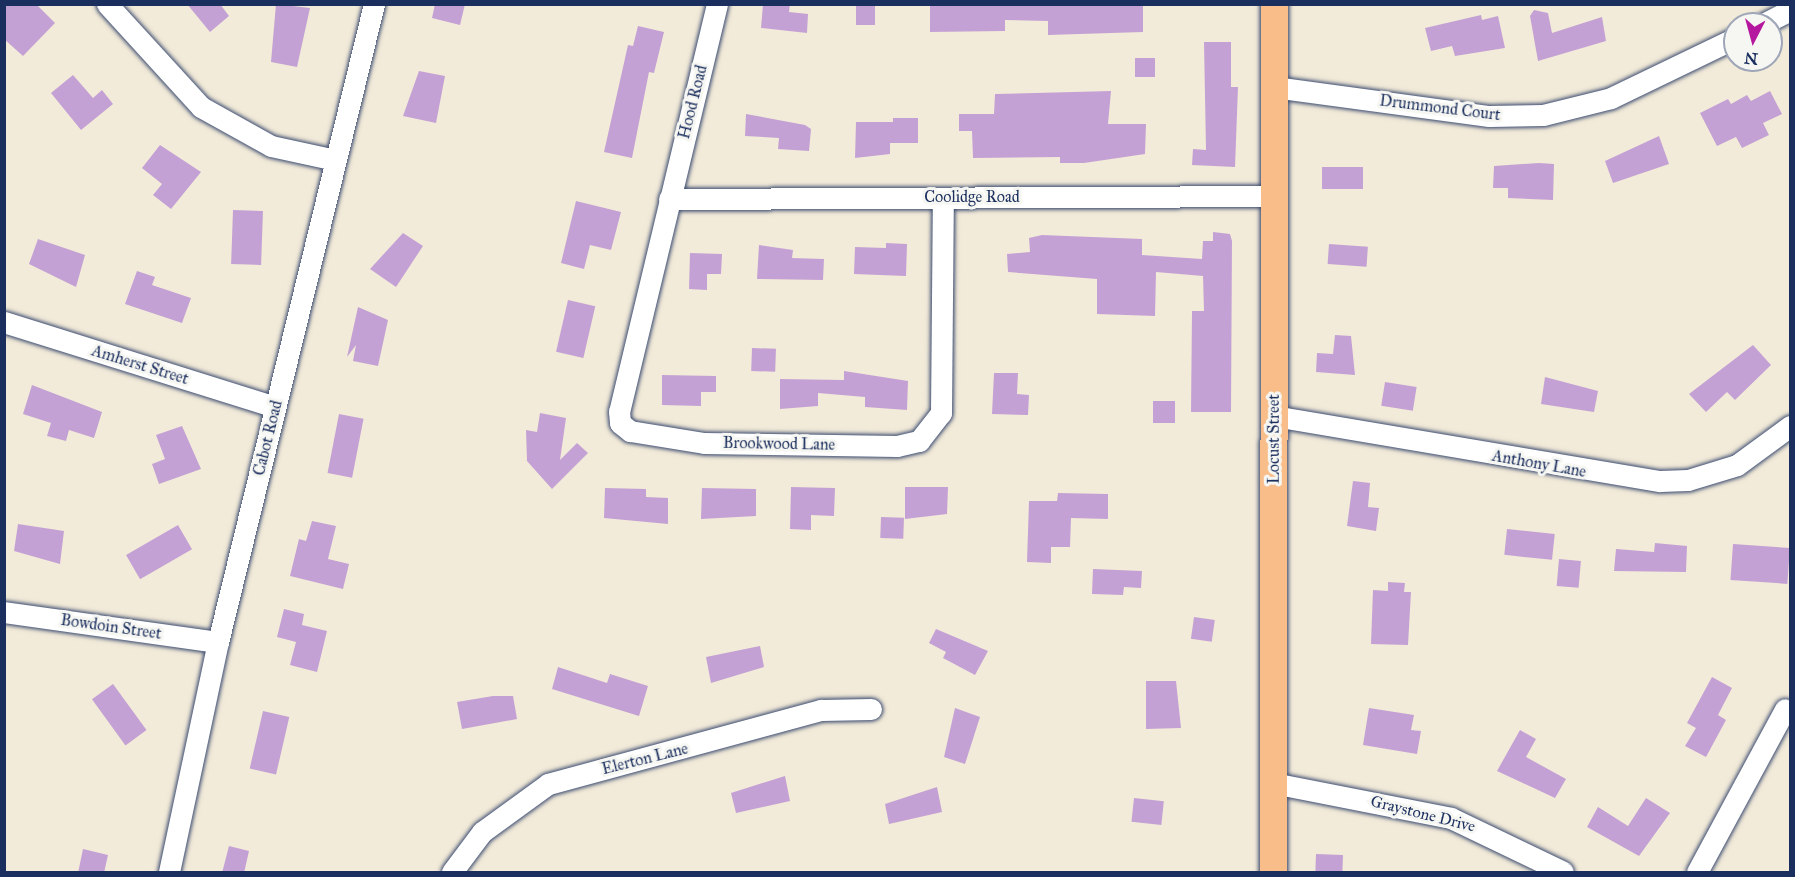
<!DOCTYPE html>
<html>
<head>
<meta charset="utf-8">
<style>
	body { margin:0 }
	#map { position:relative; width:1795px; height:877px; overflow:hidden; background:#f3ebd9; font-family:"IM FELL Great Primer",serif }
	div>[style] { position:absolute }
	.building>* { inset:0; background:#c4a1d4; transform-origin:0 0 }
	.roads { filter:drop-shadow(0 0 2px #3b4b70) drop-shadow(0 0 2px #3b4b70) }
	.minor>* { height:21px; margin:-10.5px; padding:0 10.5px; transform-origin:10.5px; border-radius:10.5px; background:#fff }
	.major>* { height:27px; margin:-13.5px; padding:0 13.5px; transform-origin:13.5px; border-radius:13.5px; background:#f8bd88 }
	span { translate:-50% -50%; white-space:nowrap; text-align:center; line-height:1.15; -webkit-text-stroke:6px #f6f6f2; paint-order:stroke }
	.street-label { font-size:16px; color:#1b2f5e }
	.frame { position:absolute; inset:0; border:6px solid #1b2f5e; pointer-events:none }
	.north { position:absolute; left:1723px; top:12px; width:60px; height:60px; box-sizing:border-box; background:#f6f6f2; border:2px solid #9ea6b7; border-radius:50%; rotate:186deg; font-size:16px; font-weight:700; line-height:24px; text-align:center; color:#1b2f5e }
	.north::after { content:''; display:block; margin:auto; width:21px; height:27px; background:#b5179e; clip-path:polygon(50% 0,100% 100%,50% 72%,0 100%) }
</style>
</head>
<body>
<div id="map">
	<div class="building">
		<i style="clip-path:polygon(4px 4px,36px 4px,55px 23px,23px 56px,4px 39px)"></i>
		<i style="clip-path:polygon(187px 4px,220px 4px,229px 16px,210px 32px)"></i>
		<i style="clip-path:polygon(276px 4px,310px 8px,297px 67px,271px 62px)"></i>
		<i style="clip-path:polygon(435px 4px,465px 4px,460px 25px,432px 18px)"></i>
		<i style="clip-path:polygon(763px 4px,790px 4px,789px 12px,808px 14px,807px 33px,761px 28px)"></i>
		<i style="left:856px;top:4px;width:19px;height:21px"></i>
		<i style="clip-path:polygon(930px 4px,1143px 4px,1143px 32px,1048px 35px,1048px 21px,1005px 20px,1005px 31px,930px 32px)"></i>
		<i style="clip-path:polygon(1534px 10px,1548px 13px,1552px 33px,1602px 17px,1606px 41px,1538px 61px,1530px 16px)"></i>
		<i style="clip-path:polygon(1481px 15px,1482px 20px,1498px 16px,1505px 48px,1455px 56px,1452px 46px,1431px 51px,1425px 28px)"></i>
		<i style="clip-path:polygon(638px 26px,664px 32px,654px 73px,649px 72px,632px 158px,604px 152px,628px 45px,633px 46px)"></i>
		<i style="clip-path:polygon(1204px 42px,1231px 42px,1231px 87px,1238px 87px,1235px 167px,1192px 165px,1193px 149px,1206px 150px)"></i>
		<i style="left:1135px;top:58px;width:20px;height:19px"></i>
		<i style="clip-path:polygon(419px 71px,445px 76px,436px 123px,403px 116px)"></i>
		<i style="clip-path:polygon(73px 75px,93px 98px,102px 90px,113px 104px,81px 130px,51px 93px)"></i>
		<i style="clip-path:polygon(1111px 91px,1108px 124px,1146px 124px,1145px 154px,1084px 163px,1060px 163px,1060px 157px,973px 158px,972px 131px,959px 131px,959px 114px,994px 114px,995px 94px)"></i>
		<i style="clip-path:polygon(1770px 91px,1782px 114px,1763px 123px,1769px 135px,1742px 148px,1736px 137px,1717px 146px,1700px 113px,1728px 99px,1731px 104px,1747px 95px,1751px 101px)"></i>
		<i style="clip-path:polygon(746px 114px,805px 125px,811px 129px,809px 151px,778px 149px,779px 138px,745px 136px)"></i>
		<i style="clip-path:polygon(893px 118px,918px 118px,918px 143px,890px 143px,890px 154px,855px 158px,856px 122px,893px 122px)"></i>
		<i style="clip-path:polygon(1659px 136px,1669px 164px,1613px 183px,1605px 161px)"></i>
		<i style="clip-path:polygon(160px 145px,201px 172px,171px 209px,153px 195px,162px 184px,142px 168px)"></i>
		<i style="clip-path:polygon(1539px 163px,1554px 164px,1553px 200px,1508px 198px,1508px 188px,1493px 188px,1494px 166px)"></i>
		<i style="left:1322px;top:167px;width:41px;height:22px"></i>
		<i style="clip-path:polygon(576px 201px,621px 212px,611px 250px,590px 245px,584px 269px,561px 263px)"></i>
		<i style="left:233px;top:210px;width:30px;height:54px;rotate:2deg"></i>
		<i style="clip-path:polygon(1213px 232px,1230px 234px,1232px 241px,1231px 412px,1191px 412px,1192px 311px,1204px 311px,1203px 276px,1156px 272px,1155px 316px,1097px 314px,1097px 279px,1008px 272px,1007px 254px,1030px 252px,1029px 238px,1042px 235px,1142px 239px,1142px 255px,1202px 259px,1203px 241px,1213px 241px)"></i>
		<i style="clip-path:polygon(403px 233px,423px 246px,396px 287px,370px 269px)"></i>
		<i style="clip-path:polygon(38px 239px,85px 255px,76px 287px,29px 264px)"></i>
		<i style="clip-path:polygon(886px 243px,907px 244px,906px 276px,854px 274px,855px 247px,886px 248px)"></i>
		<i style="left:1329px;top:244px;width:39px;height:20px;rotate:4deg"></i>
		<i style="clip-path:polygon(759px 245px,793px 250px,792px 258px,824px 259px,823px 280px,757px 279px)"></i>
		<i style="clip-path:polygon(690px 253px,722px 254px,721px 274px,707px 274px,707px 290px,689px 289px)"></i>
		<i style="clip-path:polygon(137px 271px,155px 277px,152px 285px,191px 298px,182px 323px,125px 304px)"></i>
		<i style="left:568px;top:300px;width:28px;height:53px;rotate:13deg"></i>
		<i style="clip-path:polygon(358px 307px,388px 320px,378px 366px,353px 361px,356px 345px,347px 357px)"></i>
		<i style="clip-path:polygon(1335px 335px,1351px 336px,1355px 375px,1316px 372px,1317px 353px,1333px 354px)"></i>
		<i style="clip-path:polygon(1753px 345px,1771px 365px,1735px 400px,1727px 392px,1706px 412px,1689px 394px)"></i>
		<i style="left:752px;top:348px;width:24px;height:23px;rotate:2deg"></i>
		<i style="clip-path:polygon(844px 371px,908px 381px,907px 410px,865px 407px,865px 397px,818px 393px,818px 406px,780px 409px,780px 379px,844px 380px)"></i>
		<i style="clip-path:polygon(994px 373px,1018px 373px,1017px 394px,1029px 395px,1028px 415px,992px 414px)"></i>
		<i style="clip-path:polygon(662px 375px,716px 376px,716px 392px,701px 392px,701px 406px,662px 405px)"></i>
		<i style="clip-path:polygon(1545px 377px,1598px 391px,1594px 412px,1541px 404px)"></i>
		<i style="left:1385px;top:382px;width:32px;height:24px;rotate:9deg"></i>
		<i style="clip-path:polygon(32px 385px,102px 412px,94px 438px,69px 430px,66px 441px,47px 436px,51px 423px,23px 414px)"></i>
		<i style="left:1153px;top:401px;width:22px;height:22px"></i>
		<i style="clip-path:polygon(540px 413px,566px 418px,560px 460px,577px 443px,588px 453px,552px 489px,527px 461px,526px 430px,537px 432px)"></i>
		<i style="left:339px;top:414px;width:25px;height:60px;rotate:11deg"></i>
		<i style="clip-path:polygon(182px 426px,201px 469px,159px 484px,152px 464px,165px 459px,156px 435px)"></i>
		<i style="clip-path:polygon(1353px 481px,1370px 483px,1368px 507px,1379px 508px,1376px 531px,1347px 526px)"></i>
		<i style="clip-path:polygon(791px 487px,835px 488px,834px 516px,811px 515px,811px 530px,790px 529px)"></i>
		<i style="clip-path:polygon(905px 487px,948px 487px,947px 514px,905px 519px)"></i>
		<i style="clip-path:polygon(605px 488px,646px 489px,646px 497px,668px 498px,668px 524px,604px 518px)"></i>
		<i style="clip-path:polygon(702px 488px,756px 489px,756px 516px,701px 519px)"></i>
		<i style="clip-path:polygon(1058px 493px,1108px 494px,1108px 519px,1071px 518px,1070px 547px,1051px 547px,1051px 563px,1027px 562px,1029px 501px,1057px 501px)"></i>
		<i style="left:881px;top:517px;width:23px;height:21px;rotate:2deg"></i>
		<i style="clip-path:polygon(312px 521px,336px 526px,328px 559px,349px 564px,343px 589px,290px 576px,299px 539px,306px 541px)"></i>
		<i style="clip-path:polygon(18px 524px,64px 531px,60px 564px,14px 551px)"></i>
		<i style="left:178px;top:525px;width:28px;height:60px;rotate:60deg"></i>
		<i style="left:1507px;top:529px;width:48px;height:26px;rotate:6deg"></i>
		<i style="clip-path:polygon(1655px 543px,1687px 546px,1686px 572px,1614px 571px,1616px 549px,1654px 552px)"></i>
		<i style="left:1733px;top:544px;width:57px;height:36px;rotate:4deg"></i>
		<i style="left:1559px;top:559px;width:22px;height:27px;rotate:5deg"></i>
		<i style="clip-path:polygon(1093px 569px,1142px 571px,1141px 588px,1124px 587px,1123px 595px,1092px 594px)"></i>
		<i style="clip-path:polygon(1388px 582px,1405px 583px,1404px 592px,1411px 592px,1408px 645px,1371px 644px,1373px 590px,1388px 591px)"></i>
		<i style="clip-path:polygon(284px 609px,304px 614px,302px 625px,327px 631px,317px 672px,290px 665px,296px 642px,277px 637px)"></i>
		<i style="left:1194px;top:617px;width:21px;height:22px;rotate:8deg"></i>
		<i style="clip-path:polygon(936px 629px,988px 651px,975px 675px,943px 658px,946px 652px,929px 643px)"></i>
		<i style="clip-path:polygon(760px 646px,764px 667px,711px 683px,706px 657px)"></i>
		<i style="clip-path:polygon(558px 667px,607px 683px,610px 674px,648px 686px,639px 716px,552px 689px)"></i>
		<i style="clip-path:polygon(1712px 677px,1732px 688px,1718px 715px,1726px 720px,1706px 757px,1685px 746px,1696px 728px,1687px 723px)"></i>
		<i style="clip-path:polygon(1146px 681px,1176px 681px,1181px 728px,1146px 729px)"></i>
		<i style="left:113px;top:684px;width:57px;height:26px;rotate:54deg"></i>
		<i style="clip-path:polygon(493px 696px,513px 696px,517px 719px,462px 729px,457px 702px)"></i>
		<i style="clip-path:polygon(955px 708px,980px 717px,965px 764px,944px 757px)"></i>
		<i style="clip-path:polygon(1369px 708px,1414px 715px,1411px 730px,1421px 731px,1417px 754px,1363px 745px)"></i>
		<i style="left:263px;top:711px;width:27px;height:59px;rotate:13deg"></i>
		<i style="clip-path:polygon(1520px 730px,1536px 739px,1526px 757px,1566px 779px,1555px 798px,1497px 771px)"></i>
		<i style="clip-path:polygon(785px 776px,790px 801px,736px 813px,731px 793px)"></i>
		<i style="clip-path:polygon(937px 787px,942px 812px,889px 824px,885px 804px)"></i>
		<i style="left:1134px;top:798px;width:30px;height:24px;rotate:6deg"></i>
		<i style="clip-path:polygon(1646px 798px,1670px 813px,1639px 856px,1587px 827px,1598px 807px,1628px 826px)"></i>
		<i style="clip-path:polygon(229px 846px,249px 851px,244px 873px,222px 873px)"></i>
		<i style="clip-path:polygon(83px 849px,108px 855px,104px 873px,78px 873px)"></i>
		<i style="left:1316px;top:854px;width:27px;height:19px;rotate:2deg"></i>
	</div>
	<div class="roads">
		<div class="minor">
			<i style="left:107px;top:4px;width:139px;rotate:47.6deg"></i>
			<i style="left:201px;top:107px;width:80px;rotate:29.1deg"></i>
			<i style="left:271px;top:146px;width:66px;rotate:12.3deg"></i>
			<i style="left:717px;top:4px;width:419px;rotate:103.5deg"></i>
			<i style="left:619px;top:411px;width:12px;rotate:85deg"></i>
			<i style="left:620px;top:423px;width:13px;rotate:39deg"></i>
			<i style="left:630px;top:431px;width:75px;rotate:9.2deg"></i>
			<i style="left:704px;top:443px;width:193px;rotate:0.9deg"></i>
			<i style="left:897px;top:446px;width:23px;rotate:-13deg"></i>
			<i style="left:919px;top:441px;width:36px;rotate:-52deg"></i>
			<i style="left:941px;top:413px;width:215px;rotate:-89.5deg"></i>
			<i style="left:1763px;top:24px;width:30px;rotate:-27deg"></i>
			<i style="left:1274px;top:87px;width:217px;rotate:7.7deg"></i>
			<i style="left:1489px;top:116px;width:54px;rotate:-1.1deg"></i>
			<i style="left:1543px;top:115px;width:70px;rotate:-14deg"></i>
			<i style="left:1611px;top:98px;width:138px;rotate:-25.8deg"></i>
			<i style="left:669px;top:199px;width:605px;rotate:-0.28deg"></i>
			<i style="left:4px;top:322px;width:284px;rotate:17.4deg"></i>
			<i style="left:1274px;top:416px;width:391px;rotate:9.6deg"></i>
			<i style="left:1660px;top:481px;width:28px;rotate:-2deg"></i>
			<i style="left:1688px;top:480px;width:51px;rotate:-17deg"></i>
			<i style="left:1737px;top:465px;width:66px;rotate:-36.3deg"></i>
			<i style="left:4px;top:612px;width:216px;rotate:8deg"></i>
			<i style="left:1273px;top:783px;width:181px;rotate:11.1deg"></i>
			<i style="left:1451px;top:818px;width:124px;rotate:25.7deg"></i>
			<i style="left:169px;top:872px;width:235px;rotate:-78deg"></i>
			<i style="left:218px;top:642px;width:657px;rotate:-76.26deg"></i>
			<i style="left:452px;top:872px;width:50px;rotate:-53.1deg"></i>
			<i style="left:482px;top:832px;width:82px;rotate:-36deg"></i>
			<i style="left:548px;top:784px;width:283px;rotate:-15.2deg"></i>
			<i style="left:821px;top:710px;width:50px;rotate:-1.1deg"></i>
			<i style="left:1697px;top:872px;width:185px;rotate:-61.6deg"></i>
		</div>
		<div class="major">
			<i style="left:1273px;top:872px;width:868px;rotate:-89.93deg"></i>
		</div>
	</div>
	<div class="street-label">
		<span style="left:693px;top:102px;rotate:-76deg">Hood Road</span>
		<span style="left:1440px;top:108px;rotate:7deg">Drummond Court</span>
		<span style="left:972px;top:197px">Coolidge Road</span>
		<span style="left:140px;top:365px;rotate:17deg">Amherst Street</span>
		<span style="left:268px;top:438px;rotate:-76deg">Cabot Road</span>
		<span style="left:1274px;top:439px;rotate:-90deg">Locust Street</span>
		<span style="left:779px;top:444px;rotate:1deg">Brookwood Lane</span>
		<span style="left:1539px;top:464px;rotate:10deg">Anthony Lane</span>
		<span style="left:111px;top:627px;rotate:8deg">Bowdoin Street</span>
		<span style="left:645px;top:759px;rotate:-14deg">Elerton Lane</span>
		<span style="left:1423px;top:814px;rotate:14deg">Graystone Drive</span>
	</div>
	<div class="frame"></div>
	<div class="north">N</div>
</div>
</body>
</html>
